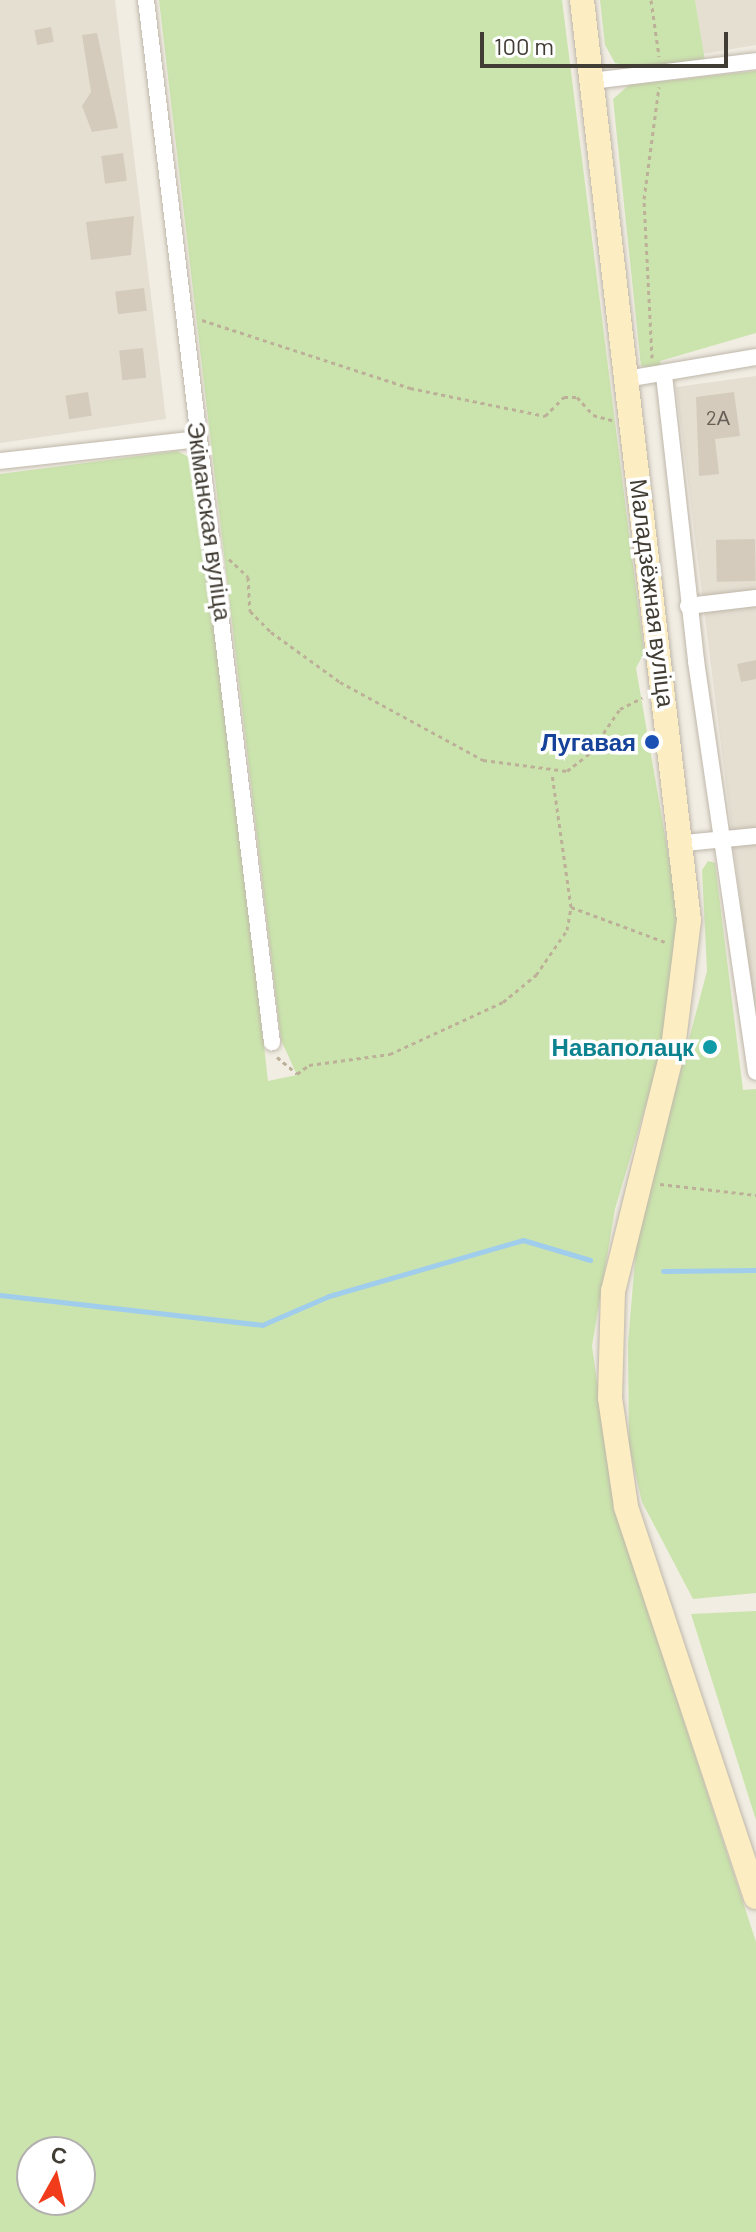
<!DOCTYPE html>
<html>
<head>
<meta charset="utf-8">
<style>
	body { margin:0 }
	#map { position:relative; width:756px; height:2232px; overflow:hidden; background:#f1ede3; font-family:Barlow,sans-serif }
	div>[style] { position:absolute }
	.residential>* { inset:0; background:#e5dfd2 }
	.green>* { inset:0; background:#cbe4ad }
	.stream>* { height:5px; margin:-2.5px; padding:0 2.5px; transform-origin:2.5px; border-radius:2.5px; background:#a1cdec }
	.building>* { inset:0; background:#d5cbbc; transform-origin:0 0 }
	.path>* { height:3px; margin-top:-1.5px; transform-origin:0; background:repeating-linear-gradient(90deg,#bdb098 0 4px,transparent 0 8px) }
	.roads { filter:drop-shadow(0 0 2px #bfb7aa) drop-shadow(0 0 2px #bfb7aa) }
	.street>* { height:16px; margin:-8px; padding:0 8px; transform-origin:8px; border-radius:8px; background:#fff }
	.secondary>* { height:24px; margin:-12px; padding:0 12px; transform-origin:12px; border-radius:12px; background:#fceec2 }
	.dots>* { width:22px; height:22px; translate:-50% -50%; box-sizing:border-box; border:4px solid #fff; border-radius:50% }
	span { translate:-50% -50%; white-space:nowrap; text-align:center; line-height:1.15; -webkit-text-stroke:7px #fff; paint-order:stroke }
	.number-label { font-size:20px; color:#676056 }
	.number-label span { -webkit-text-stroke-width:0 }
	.street-label { font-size:24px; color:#423d34 }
	.transit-label { font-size:24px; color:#164399; font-weight:700 }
	.right { translate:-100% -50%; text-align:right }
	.culture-label { font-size:24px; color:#0d838f; font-weight:700 }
	.north { position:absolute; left:16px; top:2136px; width:80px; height:80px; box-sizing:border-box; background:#fff; border:2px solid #b3b1ae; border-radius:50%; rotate:8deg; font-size:22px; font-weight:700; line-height:32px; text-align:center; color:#423d34 }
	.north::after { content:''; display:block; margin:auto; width:28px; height:36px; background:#f13c1b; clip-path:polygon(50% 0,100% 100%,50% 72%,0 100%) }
	.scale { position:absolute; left:480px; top:32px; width:248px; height:36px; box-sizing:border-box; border:4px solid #423d34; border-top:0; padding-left:10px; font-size:24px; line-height:28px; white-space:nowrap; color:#423d34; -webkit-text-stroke:6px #fff; paint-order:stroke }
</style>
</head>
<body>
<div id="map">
	<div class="residential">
		<i style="clip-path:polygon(0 0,115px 0,166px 419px,0 443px)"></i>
		<i style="clip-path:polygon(695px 0,756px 0,756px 45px,703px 54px)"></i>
		<i style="clip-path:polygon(756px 376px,756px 1024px,676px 387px)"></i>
	</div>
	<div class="green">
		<i style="clip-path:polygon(evenodd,159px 0,562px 0,644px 653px,636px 668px,680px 922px,663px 1047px,615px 1209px,592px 1346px,615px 1510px,756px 1942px,756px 2232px,0 2232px,0 474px,177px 451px,189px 457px,215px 614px,268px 1081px,297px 1075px,281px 1040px,159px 0,32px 2152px,80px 2152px,80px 2200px,32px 2200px,32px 2152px)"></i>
		<i style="clip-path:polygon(600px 0,695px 0,705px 61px,636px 68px,615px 63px,605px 45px)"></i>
		<i style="clip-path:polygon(756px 71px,756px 333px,660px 361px,661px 370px,641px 366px,613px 99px,629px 85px)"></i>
		<i style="clip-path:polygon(708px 861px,715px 863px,743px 1090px,756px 1089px,756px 1593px,693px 1599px,642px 1502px,629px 1446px,628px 1344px,637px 1236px,707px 971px,702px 870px)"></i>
		<i style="clip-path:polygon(756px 1611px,756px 1820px,691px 1614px)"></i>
	</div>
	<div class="stream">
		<i style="left:663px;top:1271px;width:93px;rotate:-0.6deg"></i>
		<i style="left:0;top:1295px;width:264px;rotate:6.5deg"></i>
		<i style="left:262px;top:1325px;width:73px;rotate:-23.4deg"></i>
		<i style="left:329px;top:1296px;width:202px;rotate:-16.1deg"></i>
		<i style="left:523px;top:1240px;width:70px;rotate:16.6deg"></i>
	</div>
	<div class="building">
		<i style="left:51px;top:27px;width:15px;height:17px;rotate:79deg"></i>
		<i style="clip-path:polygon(97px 33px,118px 128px,92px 132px,82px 106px,91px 92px,82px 35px)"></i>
		<i style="left:123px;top:153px;width:28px;height:22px;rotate:82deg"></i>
		<i style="clip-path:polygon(134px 216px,131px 255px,91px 260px,86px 222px)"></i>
		<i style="left:144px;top:288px;width:23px;height:29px;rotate:83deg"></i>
		<i style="left:143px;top:348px;width:30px;height:24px;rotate:84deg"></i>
		<i style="left:88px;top:392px;width:24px;height:23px;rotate:81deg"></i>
		<i style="clip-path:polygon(734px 392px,740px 436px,715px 439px,719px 474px,699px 476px,696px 397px)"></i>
		<i style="left:755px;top:539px;width:42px;height:39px;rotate:89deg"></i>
		<i style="clip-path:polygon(756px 660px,756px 679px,741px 682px,737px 664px)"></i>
	</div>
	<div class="path">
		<i style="left:651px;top:0;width:57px;rotate:81.9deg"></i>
		<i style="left:202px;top:320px;width:219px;rotate:18.1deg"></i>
		<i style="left:410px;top:388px;width:138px;rotate:11.7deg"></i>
		<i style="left:545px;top:416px;width:27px;rotate:-45deg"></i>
		<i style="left:564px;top:397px;width:13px"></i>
		<i style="left:577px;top:397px;width:24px;rotate:48deg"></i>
		<i style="left:593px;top:415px;width:20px;rotate:15deg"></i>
		<i style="left:652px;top:358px;width:159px;rotate:-92.9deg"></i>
		<i style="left:644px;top:199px;width:113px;rotate:-82.4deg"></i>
		<i style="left:229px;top:559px;width:26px;rotate:43deg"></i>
		<i style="left:248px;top:577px;width:34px;rotate:87deg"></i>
		<i style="left:250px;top:611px;width:30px;rotate:45deg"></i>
		<i style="left:271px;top:632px;width:85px;rotate:35.9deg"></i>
		<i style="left:340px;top:682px;width:163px;rotate:28.6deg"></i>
		<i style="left:483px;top:760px;width:85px;rotate:7.5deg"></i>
		<i style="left:567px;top:771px;width:29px;rotate:-38deg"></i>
		<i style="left:590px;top:753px;width:53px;rotate:-55.7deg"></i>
		<i style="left:620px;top:709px;width:25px;rotate:-27deg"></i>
		<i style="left:571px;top:907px;width:100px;rotate:20.4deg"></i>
		<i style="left:277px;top:1057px;width:26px;rotate:40deg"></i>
		<i style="left:297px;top:1074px;width:15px;rotate:-37deg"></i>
		<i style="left:309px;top:1065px;width:82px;rotate:-7.7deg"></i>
		<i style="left:390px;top:1054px;width:124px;rotate:-24.7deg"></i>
		<i style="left:503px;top:1002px;width:43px;rotate:-39.3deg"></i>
		<i style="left:536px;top:975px;width:55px;rotate:-55.4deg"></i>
		<i style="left:567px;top:930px;width:23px;rotate:-80deg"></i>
		<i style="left:571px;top:907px;width:134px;rotate:-98.1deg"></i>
		<i style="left:660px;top:1184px;width:97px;rotate:6.5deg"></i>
	</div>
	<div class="roads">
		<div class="street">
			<i style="left:146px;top:0;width:1050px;rotate:83.11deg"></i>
			<i style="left:591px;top:81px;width:166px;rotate:-6.9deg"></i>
			<i style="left:664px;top:375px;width:288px;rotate:83.6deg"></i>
			<i style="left:696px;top:661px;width:415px;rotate:81.7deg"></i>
			<i style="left:626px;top:379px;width:132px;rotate:-9.6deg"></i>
			<i style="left:0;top:461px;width:199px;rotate:-6.3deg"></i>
			<i style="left:688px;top:606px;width:68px;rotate:-6.7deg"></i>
			<i style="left:685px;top:843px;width:71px;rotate:-5.6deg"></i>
		</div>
		<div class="secondary">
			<i style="left:582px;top:0;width:926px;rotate:83.37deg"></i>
			<i style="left:689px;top:920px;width:130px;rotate:97.1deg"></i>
			<i style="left:673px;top:1049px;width:249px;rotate:103.9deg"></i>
			<i style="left:613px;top:1291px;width:107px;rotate:91.6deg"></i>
			<i style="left:610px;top:1398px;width:110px;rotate:81.6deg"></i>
			<i style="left:626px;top:1507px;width:411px;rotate:71.6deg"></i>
		</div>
	</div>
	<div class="dots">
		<i style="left:652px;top:742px;background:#1a4fb4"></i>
		<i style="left:710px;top:1047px;background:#0f9aa8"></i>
	</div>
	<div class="number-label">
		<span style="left:718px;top:417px">2А</span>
	</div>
	<div class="street-label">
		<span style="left:210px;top:521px;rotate:82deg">Экіманская вуліца</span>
		<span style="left:653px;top:593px;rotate:83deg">Маладзёжная вуліца</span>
	</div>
	<div class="transit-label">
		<span class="right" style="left:636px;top:742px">Лугавая</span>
	</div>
	<div class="culture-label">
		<span class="right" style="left:694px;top:1047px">Наваполацк</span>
	</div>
	<div class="north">С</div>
	<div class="scale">100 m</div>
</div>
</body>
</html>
